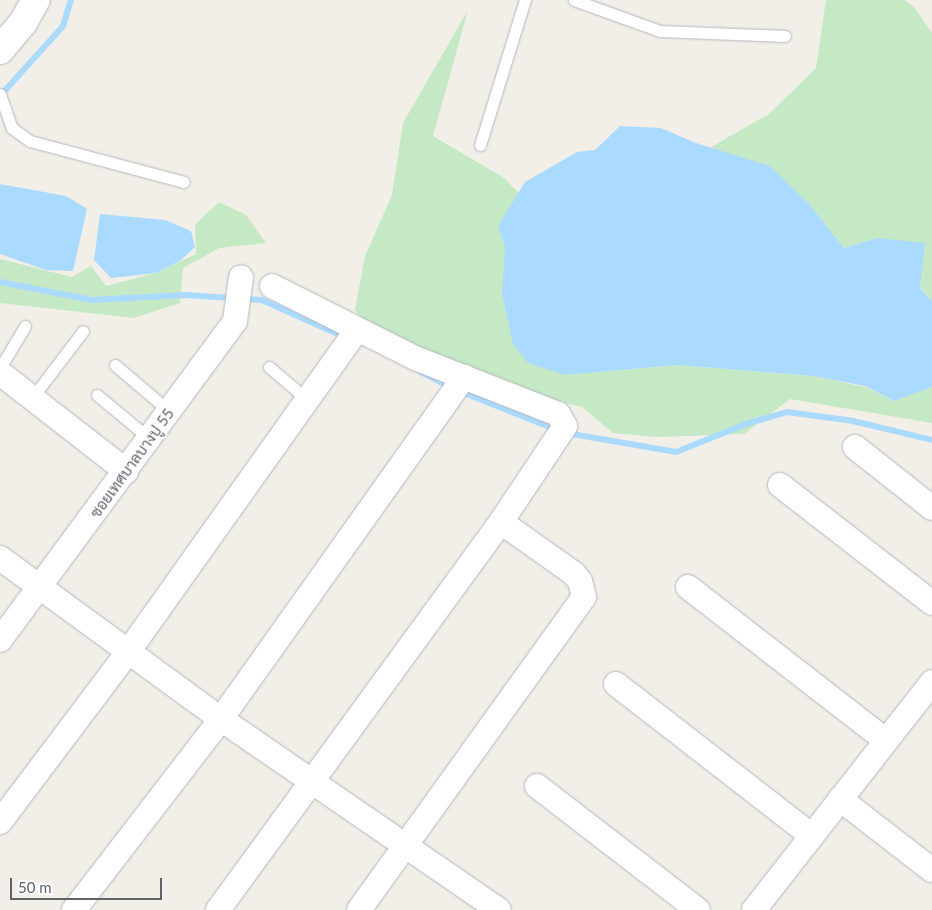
<!DOCTYPE html>
<html>
<head>
<meta charset="utf-8">
<style>
	body { margin:0 }
	#map { position:relative; width:932px; height:910px; overflow:hidden; background:#f1efe8; font-family:Lato,Sarabun,sans-serif }
	div>[style] { position:absolute }
	.green>* { inset:0; background:#c5e8c5 }
	.water>* { inset:0; background:#aadaff }
	.stream>* { height:6px; margin:-3px; padding:0 3px; transform-origin:3px; border-radius:3px; background:#aadaff }
	.roads { filter:drop-shadow(0 0 1px #b5b8bc) drop-shadow(0 0 1px #b5b8bc) }
	.lane>* { height:11px; margin:-5.5px; padding:0 5.5px; transform-origin:5.5px; border-radius:5.5px; background:#fff }
	.street>* { height:24px; margin:-12px; padding:0 12px; transform-origin:12px; border-radius:12px; background:#fff }
	.secondary>* { height:28px; margin:-14px; padding:0 14px; transform-origin:14px; border-radius:14px; background:#fff }
	span { translate:-50% -50%; white-space:nowrap; text-align:center; line-height:1.15; -webkit-text-stroke:4px #fff; paint-order:stroke }
	.street-label { font-size:15px; color:#5f6368 }
	.scale { position:absolute; left:10px; top:878px; width:152px; height:22px; box-sizing:border-box; border:2px solid #5f6368; border-top:0; padding-left:6px; font-size:15px; line-height:18px; white-space:nowrap; color:#5f6368; -webkit-text-stroke:4px #fff; paint-order:stroke }
</style>
</head>
<body>
<div id="map">
	<div class="green">
		<i style="clip-path:polygon(826px 0,905px 0,914px 7px,932px 33px,932px 301px,877px 238px,844px 248px,810px 205px,711px 147px,769px 114px,816px 68px)"></i>
		<i style="clip-path:polygon(468px 10px,433px 136px,504px 178px,519px 193px,498px 226px,505px 248px,565px 375px,677px 365px,813px 376px,865px 387px,894px 401px,932px 387px,932px 423px,790px 399px,744px 434px,658px 437px,613px 433px,582px 407px,473px 381px,382px 342px,355px 310px,365px 256px,392px 195px,403px 123px)"></i>
		<i style="clip-path:polygon(219px 202px,246px 215px,266px 243px,219px 248px,183px 268px,180px 303px,134px 318px,0 303px,0 259px,72px 277px,91px 266px,106px 286px,156px 273px,196px 254px,195px 225px)"></i>
	</div>
	<div class="water">
		<i style="clip-path:polygon(620px 126px,661px 128px,696px 143px,770px 166px,810px 205px,844px 248px,877px 238px,925px 243px,920px 288px,932px 301px,932px 387px,894px 401px,865px 386px,813px 376px,677px 365px,565px 375px,528px 363px,513px 344px,502px 293px,505px 248px,498px 226px,525px 182px,577px 152px,595px 150px)"></i>
		<i style="clip-path:polygon(0 184px,66px 196px,87px 209px,73px 271px,46px 270px,0 254px)"></i>
		<i style="clip-path:polygon(100px 214px,165px 220px,191px 231px,195px 247px,180px 261px,156px 273px,111px 278px,94px 260px)"></i>
	</div>
	<div class="stream">
		<i style="left:0;top:96px;width:94px;rotate:-48deg"></i>
		<i style="left:63px;top:26px;width:27px;rotate:-73deg"></i>
		<i style="left:0;top:282px;width:93px;rotate:11.2deg"></i>
		<i style="left:91px;top:300px;width:95px;rotate:-3deg"></i>
		<i style="left:186px;top:295px;width:76px;rotate:3.8deg"></i>
		<i style="left:262px;top:300px;width:92px;rotate:24.3deg"></i>
		<i style="left:421px;top:372px;width:33px;rotate:27deg"></i>
		<i style="left:459px;top:391px;width:105px;rotate:21.7deg"></i>
		<i style="left:566px;top:433px;width:112px;rotate:9.8deg"></i>
		<i style="left:676px;top:452px;width:75px;rotate:-21.8deg"></i>
		<i style="left:746px;top:424px;width:43px;rotate:-16.3deg"></i>
		<i style="left:787px;top:412px;width:67px;rotate:7.8deg"></i>
		<i style="left:853px;top:421px;width:81px;rotate:13.5deg"></i>
	</div>
	<div class="roads">
		<div class="lane">
			<i style="left:574px;top:0;width:91px;rotate:19.8deg"></i>
			<i style="left:660px;top:31px;width:125px;rotate:2.3deg"></i>
			<i style="left:0;top:94px;width:36px;rotate:71deg"></i>
			<i style="left:12px;top:128px;width:22px;rotate:36deg"></i>
			<i style="left:30px;top:141px;width:159px;rotate:14.9deg"></i>
			<i style="left:480px;top:145px;width:152px;rotate:-72.8deg"></i>
			<i style="left:115px;top:365px;width:71px;rotate:40.4deg"></i>
			<i style="left:269px;top:367px;width:52px;rotate:40.4deg"></i>
			<i style="left:0;top:368px;width:49px;rotate:-59.2deg"></i>
			<i style="left:97px;top:395px;width:69px;rotate:39.7deg"></i>
			<i style="left:32px;top:398px;width:84px;rotate:-52.7deg"></i>
		</div>
		<div class="street">
			<i style="left:0;top:373px;width:160px;rotate:37.9deg"></i>
			<i style="left:855px;top:447px;width:98px;rotate:38.4deg"></i>
			<i style="left:780px;top:485px;width:192px;rotate:37.8deg"></i>
			<i style="left:0;top:558px;width:273px;rotate:36.1deg"></i>
			<i style="left:221px;top:719px;width:337px;rotate:34.5deg"></i>
			<i style="left:688px;top:587px;width:249px;rotate:37.8deg"></i>
			<i style="left:0;top:640px;width:396px;rotate:-53.6deg"></i>
			<i style="left:235px;top:321px;width:44px;rotate:-82.2deg"></i>
			<i style="left:616px;top:684px;width:248px;rotate:37.8deg"></i>
			<i style="left:537px;top:786px;width:203px;rotate:37.6deg"></i>
			<i style="left:840px;top:799px;width:116px;rotate:37.7deg"></i>
			<i style="left:0;top:822px;width:213px;rotate:-53deg"></i>
			<i style="left:128px;top:652px;width:395px;rotate:-54.6deg"></i>
			<i style="left:74px;top:910px;width:241px;rotate:-52.4deg"></i>
			<i style="left:221px;top:719px;width:420px;rotate:-54.6deg"></i>
			<i style="left:218px;top:910px;width:480px;rotate:-53.9deg"></i>
			<i style="left:501px;top:522px;width:115px;rotate:-56.3deg"></i>
			<i style="left:565px;top:426px;width:14px;rotate:-120deg"></i>
			<i style="left:558px;top:414px;width:154px;rotate:-158.6deg"></i>
			<i style="left:415px;top:358px;width:160px;rotate:-153.3deg"></i>
			<i style="left:359px;top:910px;width:385px;rotate:-54.3deg"></i>
			<i style="left:584px;top:597px;width:16px;rotate:-104deg"></i>
			<i style="left:580px;top:581px;width:11px;rotate:-131deg"></i>
			<i style="left:573px;top:573px;width:88px;rotate:-144.7deg"></i>
			<i style="left:754px;top:910px;width:289px;rotate:-52deg"></i>
		</div>
		<div class="secondary">
			<i style="left:0;top:50px;width:35px;rotate:-50deg"></i>
			<i style="left:23px;top:23px;width:26px;rotate:-61deg"></i>
		</div>
	</div>
	<div class="street-label">
		<span style="left:132px;top:463px;rotate:-54deg">ซอยเทศบาลบางปู 55</span>
	</div>
	<div class="scale">50 m</div>
</div>
</body>
</html>
